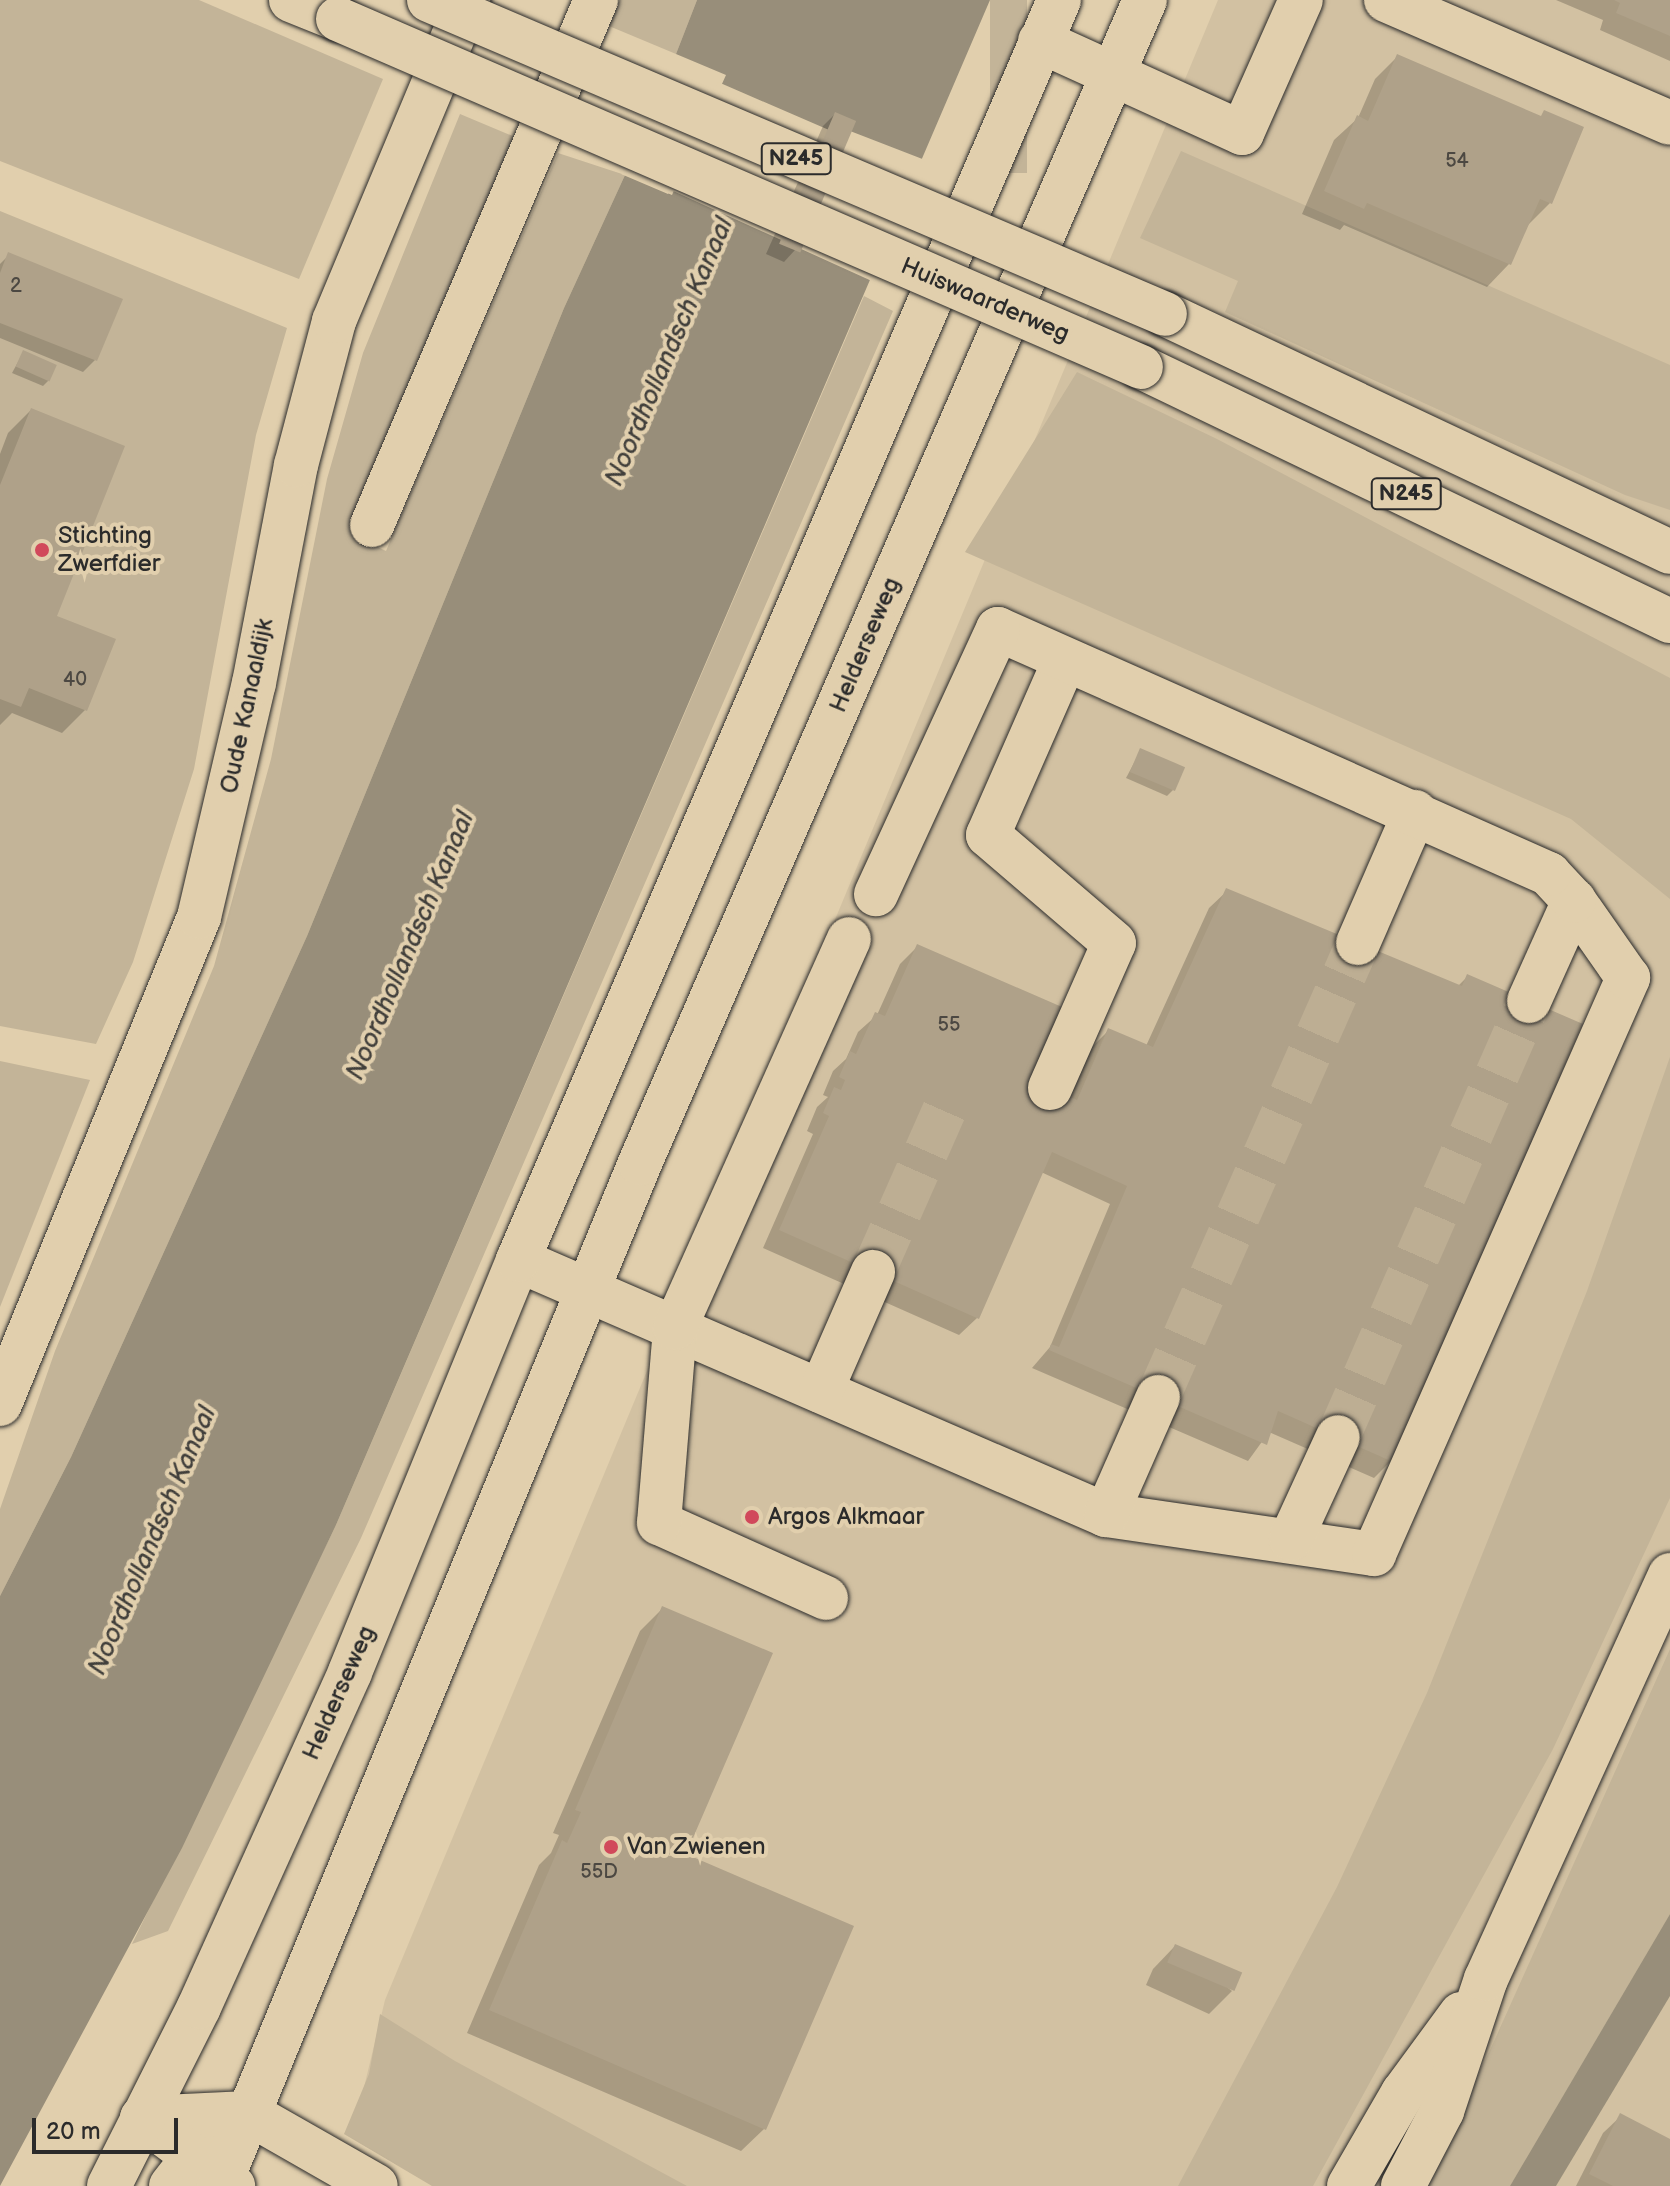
<!DOCTYPE html>
<html>
<head>
<meta charset="utf-8">
<style>
	body { margin:0 }
	#map { position:relative; width:1670px; height:2186px; overflow:hidden; background:#e1cfad; font-family:"Balsamiq Sans",sans-serif }
	div>[style] { position:absolute }
	.built>* { inset:0; background:#d2c1a2 }
	.green>* { inset:0; background:#c3b498; transform-origin:0 0 }
	.water>* { inset:0; background:#988e7a }
	.pier>* { inset:0; background:#e1cfad }
	.shadow>* { inset:0; background:#0003 }
	.building>* { inset:0; background:#afa189; transform-origin:0 0 }
	.minor-tunnel>* { height:44px; margin-top:-22px; transform-origin:0; background:repeating-linear-gradient(90deg,#bdae93 0 44px,transparent 0 66px) }
	.roads { filter:drop-shadow(0 0 2px #2b2b2b) drop-shadow(0 0 2px #2b2b2b) }
	.minor>* { height:44px; margin:-22px; padding:0 22px; transform-origin:22px; border-radius:22px; background:#e1cfad }
	.major>* { height:44px; margin:-22px; padding:0 22px; transform-origin:22px; border-radius:22px; background:#e1cfad }
	.highway>* { height:44px; margin:-22px; padding:0 22px; transform-origin:22px; border-radius:22px; background:#e1cfad }
	.bridges { filter:drop-shadow(0 0 2px #2b2b2b) drop-shadow(0 0 2px #2b2b2b) }
	.highway-bridge>* { height:44px; margin:-22px; padding:0 22px; transform-origin:22px; border-radius:22px; background:#e1cfad }
	.dots>* { width:22px; height:22px; translate:-50% -50%; box-sizing:border-box; border:4px solid #e1cfad; border-radius:50% }
	span { translate:-50% -50%; white-space:nowrap; text-align:center; line-height:1.15; -webkit-text-stroke:8px #e1cfad; paint-order:stroke }
	.number-label { font-size:20px; color:#4c4842 }
	.number-label span { -webkit-text-stroke-width:0 }
	.shield-label span { padding:2px 6px; background:#e1cfad; border:2px solid; border-radius:6px; -webkit-text-stroke-width:0 }
	.shield-label { font-size:22px; color:#2b2b2b; font-weight:700 }
	.street-label { font-size:24px; color:#2b2b2b }
	.poi-label { font-size:24px; color:#2b2b2b }
	.left { translate:0 -50%; text-align:left }
	.water-label { font-size:26px; color:#413f3b; font-style:italic }
	.scale { position:absolute; left:32px; top:2118px; width:146px; height:36px; box-sizing:border-box; border:4px solid #2b2b2b; border-top:0; padding-left:10px; font-size:24px; line-height:28px; white-space:nowrap; color:#2b2b2b; -webkit-text-stroke:6px #e1cfad; paint-order:stroke }
</style>
</head>
<body>
<div id="map">
	<div class="built">
		<i style="clip-path:polygon(1218px 0,1670px 0,1670px 2186px,463px 2186px,353px 2133px,385px 2000px)"></i>
	</div>
	<div class="green">
		<i style="clip-path:polygon(0 0,199px 0,383px 79px,299px 279px,0 161px)"></i>
		<i style="clip-path:polygon(620px 0,697px 0,676px 54px,609px 26px)"></i>
		<i style="left:990px;top:0;width:37px;height:173px"></i>
		<i style="clip-path:polygon(460px 114px,527px 142px,353px 535px,386px 551px,558px 153px,625px 175px,564px 308px,307px 936px,71px 1457px,0 1596px,0 1509px,55px 1351px,214px 966px,271px 759px,327px 479px,363px 353px)"></i>
		<i style="clip-path:polygon(1181px 151px,1670px 365px,1670px 510px,1625px 495px,1225px 312px,1238px 281px,1140px 238px)"></i>
		<i style="clip-path:polygon(0 211px,287px 328px,256px 435px,194px 769px,133px 962px,96px 1044px,0 1026px)"></i>
		<i style="clip-path:polygon(864px 296px,893px 311px,361px 1538px,168px 1931px,132px 1944px,336px 1525px)"></i>
		<i style="clip-path:polygon(1077px 372px,1217px 439px,1670px 678px,1670px 899px,1571px 819px,965px 552px)"></i>
		<i style="clip-path:polygon(1670px 1057px,1670px 1498px,1553px 1749px,1313px 2186px,1178px 2186px,1337px 1887px,1427px 1693px,1587px 1291px)"></i>
		<i style="clip-path:polygon(0 1061px,90px 1080px,0 1307px)"></i>
		<i style="clip-path:polygon(1670px 1649px,1670px 1914px,1510px 2186px,1423px 2186px,1491px 2048px)"></i>
		<i style="clip-path:polygon(380px 2014px,455px 2061px,687px 2186px,432px 2186px,344px 2134px,369px 2074px)"></i>
	</div>
	<div class="water">
		<i style="clip-path:polygon(697px 0,990px 0,336px 1525px,182px 1848px,0 2186px,0 1596px,71px 1457px,307px 936px,564px 308px,625px 175px,672px 195px,726px 75px,676px 54px)"></i>
		<i style="clip-path:polygon(1670px 1914px,1670px 1996px,1556px 2186px,1510px 2186px)"></i>
	</div>
	<div class="pier">
		<i style="clip-path:polygon(718px 82px,829px 130px,832px 124px,925px 160px,874px 282px,671px 190px,668px 194px,621px 174px,626px 171px,670px 190px)"></i>
	</div>
	<div class="shadow">
		<i style="clip-path:polygon(1556px 0,1670px 0,1670px 61px,1600px 30px,1603px 20px)"></i>
		<i style="clip-path:polygon(1398px 56px,1550px 203px,1527px 226px,1509px 264px,1487px 287px,1344px 225px,1340px 230px,1302px 214px,1334px 140px,1358px 118px,1375px 79px)"></i>
		<i style="clip-path:polygon(835px 114px,795px 250px,784px 262px,766px 254px,823px 126px)"></i>
		<i style="clip-path:polygon(9px 255px,95px 360px,83px 372px,0 338px,0 264px)"></i>
		<i style="clip-path:polygon(23px 353px,49px 380px,43px 386px,12px 373px)"></i>
		<i style="clip-path:polygon(31px 410px,55px 617px,85px 710px,62px 733px,12px 713px,0 725px,0 454px,8px 433px)"></i>
		<i style="clip-path:polygon(1141px 750px,1173px 790px,1167px 796px,1126px 778px)"></i>
		<i style="clip-path:polygon(1227px 891px,1457px 987px,1468px 976px,1392px 1460px,1374px 1478px,1269px 1432px,1248px 1461px,1032px 1368px,1050px 1347px,1110px 1204px,1041px 1172px,977px 1318px,959px 1335px,763px 1248px,813px 1134px,807px 1131px,817px 1107px,828px 1097px,823px 1095px,833px 1071px,846px 1059px,858px 1032px,877px 1015px,900px 964px,917px 947px,1091px 1048px,1109px 1030px,1146px 1046px,1209px 908px)"></i>
		<i style="clip-path:polygon(663px 1608px,684px 1855px,764px 2129px,741px 2151px,467px 2033px,539px 1865px,551px 1853px,559px 1835px,553px 1833px,640px 1631px)"></i>
		<i style="clip-path:polygon(1175px 1946px,1232px 1991px,1209px 2014px,1146px 1985px,1153px 1969px)"></i>
		<i style="clip-path:polygon(1621px 2116px,1670px 2141px,1670px 2186px,1576px 2186px,1603px 2133px)"></i>
	</div>
	<div class="building">
		<i style="clip-path:polygon(1614px 0,1670px 0,1670px 36px,1616px 13px,1620px 3px)"></i>
		<i style="clip-path:polygon(1397px 54px,1541px 116px,1544px 110px,1584px 127px,1552px 204px,1540px 199px,1511px 265px,1367px 203px,1364px 209px,1324px 191px,1357px 115px,1368px 121px)"></i>
		<i style="left:835px;top:112px;width:23px;height:143px;rotate:23deg"></i>
		<i style="clip-path:polygon(8px 252px,123px 299px,97px 361px,0 323px,0 273px)"></i>
		<i style="left:23px;top:350px;width:37px;height:18px;rotate:24deg"></i>
		<i style="clip-path:polygon(31px 408px,125px 446px,57px 616px,116px 639px,87px 711px,29px 688px,21px 707px,0 699px,0 485px)"></i>
		<i style="left:1140px;top:748px;width:49px;height:26px;rotate:23deg"></i>
		<i style="clip-path:polygon(1226px 888px,1462px 986px,1467px 974px,1583px 1024px,1393px 1462px,1278px 1411px,1267px 1445px,1049px 1350px,1051px 1344px,1059px 1347px,1127px 1186px,1052px 1152px,979px 1319px,779px 1230px,829px 1116px,823px 1113px,834px 1087px,841px 1090px,845px 1080px,839px 1077px,850px 1051px,856px 1054px,875px 1012px,885px 1016px,917px 944px,1062px 1007px,1064px 1094px,1077px 1100px,1108px 1028px,1153px 1047px)"></i>
		<i style="clip-path:polygon(662px 1606px,773px 1653px,686px 1854px,854px 1926px,766px 2130px,489px 2010px,562px 1840px,567px 1843px,581px 1812px,575px 1810px)"></i>
		<i style="left:1175px;top:1944px;width:73px;height:20px;rotate:23deg"></i>
		<i style="clip-path:polygon(1620px 2113px,1670px 2139px,1670px 2186px,1613px 2186px,1589px 2174px)"></i>
	</div>
	<div class="minor-tunnel">
		<i style="left:873px;top:1272px;width:186px;rotate:-66.2deg"></i>
		<i style="left:1158px;top:1397px;width:496px;rotate:-66.2deg"></i>
		<i style="left:1338px;top:1437px;width:476px;rotate:-66.3deg"></i>
	</div>
	<div class="roads">
		<div class="minor">
			<i style="left:1386px;top:0;width:309px;rotate:23.4deg"></i>
			<i style="left:1040px;top:41px;width:222px;rotate:24.5deg"></i>
			<i style="left:1242px;top:133px;width:145px;rotate:-66.1deg"></i>
			<i style="left:372px;top:525px;width:571px;rotate:-66.89deg"></i>
			<i style="left:1358px;top:943px;width:143px;rotate:-66.5deg"></i>
			<i style="left:1529px;top:1001px;width:110px;rotate:-65.8deg"></i>
			<i style="left:1050px;top:1088px;width:158px;rotate:-66.2deg"></i>
			<i style="left:1114px;top:943px;width:166px;rotate:-139.4deg"></i>
			<i style="left:988px;top:835px;width:191px;rotate:-66.3deg"></i>
			<i style="left:518px;top:1260px;width:641px;rotate:23.45deg"></i>
			<i style="left:1106px;top:1515px;width:271px;rotate:8.3deg"></i>
			<i style="left:1374px;top:1554px;width:630px;rotate:-66.2deg"></i>
			<i style="left:1628px;top:978px;width:94px;rotate:-125deg"></i>
			<i style="left:1574px;top:901px;width:37px;rotate:-133deg"></i>
			<i style="left:1549px;top:874px;width:603px;rotate:-156.03deg"></i>
			<i style="left:998px;top:629px;width:292px;rotate:114.7deg"></i>
			<i style="left:821px;top:1391px;width:130px;rotate:-66.4deg"></i>
			<i style="left:0;top:1404px;width:526px;rotate:-67.77deg"></i>
			<i style="left:199px;top:917px;width:240px;rotate:-76.8deg"></i>
			<i style="left:254px;top:683px;width:222px;rotate:-79.1deg"></i>
			<i style="left:296px;top:465px;width:149px;rotate:-75.2deg"></i>
			<i style="left:334px;top:321px;width:348px;rotate:-67.3deg"></i>
			<i style="left:1106px;top:1515px;width:129px;rotate:-66.2deg"></i>
			<i style="left:1291px;top:1539px;width:112px;rotate:-65.3deg"></i>
			<i style="left:826px;top:1598px;width:183px;rotate:-155.8deg"></i>
			<i style="left:659px;top:1523px;width:196px;rotate:-85.3deg"></i>
			<i style="left:675px;top:1328px;width:426px;rotate:-65.9deg"></i>
			<i style="left:171px;top:2186px;width:34px;rotate:-52deg"></i>
			<i style="left:192px;top:2159px;width:72px;rotate:-39.4deg"></i>
		</div>
		<div class="major">
			<i style="left:142px;top:2118px;width:106px;rotate:-2.7deg"></i>
			<i style="left:248px;top:2113px;width:147px;rotate:29.7deg"></i>
			<i style="left:142px;top:2118px;width:114px;rotate:36.8deg"></i>
			<i style="left:109px;top:2186px;width:200px;rotate:-63.3deg"></i>
			<i style="left:199px;top:2007px;width:367px;rotate:-65.7deg"></i>
			<i style="left:350px;top:1672px;width:445px;rotate:-67.8deg"></i>
			<i style="left:518px;top:1260px;width:1371px;rotate:-66.76deg"></i>
			<i style="left:219px;top:2186px;width:1106px;rotate:-67.63deg"></i>
			<i style="left:640px;top:1163px;width:1268px;rotate:-66.53deg"></i>
		</div>
		<div class="highway">
			<i style="left:291px;top:0;width:51px;rotate:22deg"></i>
			<i style="left:1165px;top:314px;width:558px;rotate:25.23deg"></i>
			<i style="left:1141px;top:367px;width:587px;rotate:25.65deg"></i>
			<i style="left:1349px;top:2186px;width:108px;rotate:-59.9deg"></i>
			<i style="left:1403px;top:2093px;width:98px;rotate:-53.7deg"></i>
			<i style="left:1403px;top:2186px;width:85px;rotate:-62.5deg"></i>
			<i style="left:1442px;top:2111px;width:139px;rotate:-71.6deg"></i>
			<i style="left:1486px;top:1979px;width:444px;rotate:-65.5deg"></i>
		</div>
	</div>
	<div class="bridges">
		<div class="highway-bridge">
			<i style="left:429px;top:0;width:800px;rotate:23.1deg"></i>
			<i style="left:338px;top:19px;width:875px;rotate:23.43deg"></i>
		</div>
	</div>
	<div class="dots">
		<i style="left:42px;top:550px;background:#d1495b"></i>
		<i style="left:752px;top:1517px;background:#d1495b"></i>
		<i style="left:611px;top:1847px;background:#d1495b"></i>
	</div>
	<div class="number-label">
		<span style="left:1457px;top:161px">54</span>
		<span style="left:16px;top:286px">2</span>
		<span style="left:75px;top:680px">40</span>
		<span style="left:949px;top:1025px">55</span>
		<span style="left:599px;top:1872px">55D</span>
	</div>
	<div class="shield-label">
		<span style="left:796px;top:159px">N245</span>
		<span style="left:1406px;top:494px">N245</span>
	</div>
	<div class="street-label">
		<span style="left:985px;top:300px;rotate:23deg">Huiswaarderweg</span>
		<span style="left:865px;top:645px;rotate:-67deg">Helderseweg</span>
		<span style="left:247px;top:706px;rotate:-78deg">Oude Kanaaldijk</span>
		<span style="left:339px;top:1693px;rotate:-66deg">Helderseweg</span>
	</div>
	<div class="poi-label">
		<span class="left" style="left:58px;top:550px">Stichting<br>Zwerfdier</span>
		<span class="left" style="left:768px;top:1517px">Argos Alkmaar</span>
		<span class="left" style="left:627px;top:1847px">Van Zwienen</span>
	</div>
	<div class="water-label">
		<span style="left:670px;top:352px;rotate:-67deg">Noordhollandsch Kanaal</span>
		<span style="left:411px;top:946px;rotate:-67deg">Noordhollandsch Kanaal</span>
		<span style="left:153px;top:1541px;rotate:-67deg">Noordhollandsch Kanaal</span>
	</div>
	<div class="scale">20 m</div>
</div>
</body>
</html>
